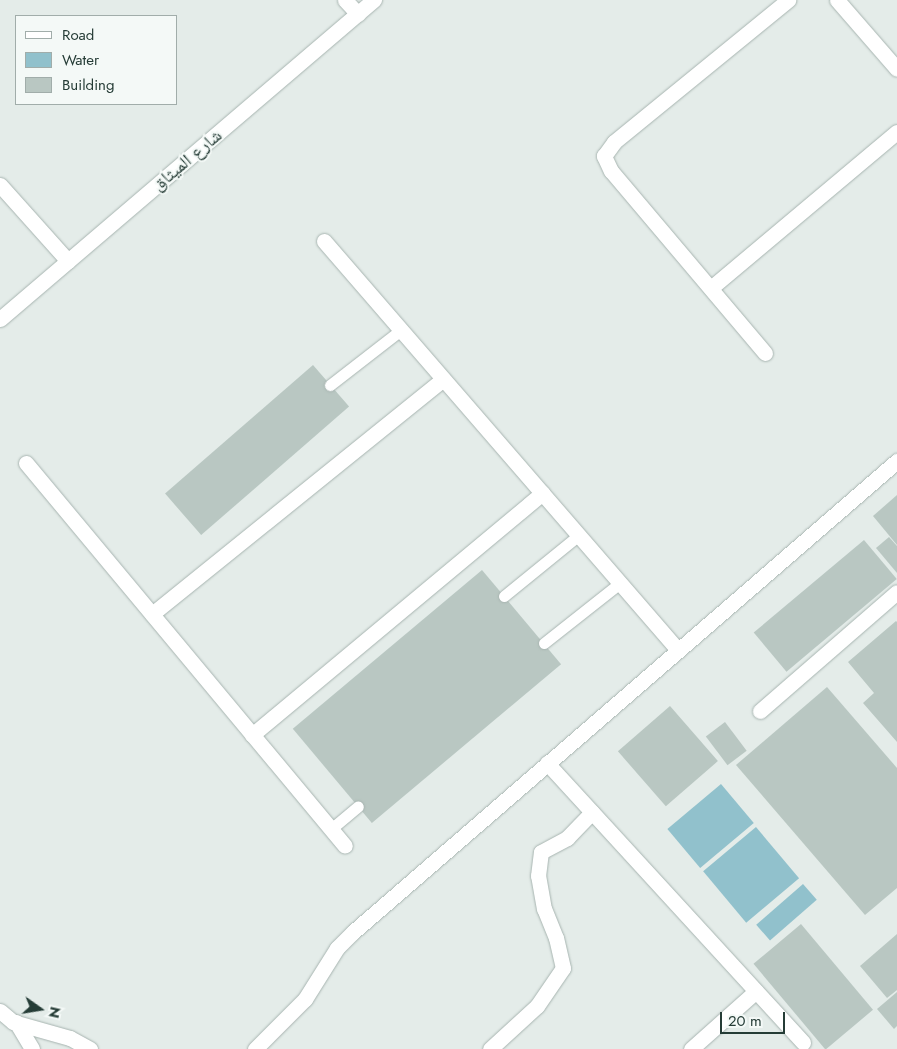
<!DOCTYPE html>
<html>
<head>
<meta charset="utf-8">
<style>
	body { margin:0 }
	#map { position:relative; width:897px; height:1049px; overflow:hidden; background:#e4ece9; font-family:Jost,"Noto Naskh Arabic",sans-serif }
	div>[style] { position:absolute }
	.water>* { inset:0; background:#91c1cc; transform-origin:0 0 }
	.building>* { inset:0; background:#b9c7c2; transform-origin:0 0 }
	.roads { filter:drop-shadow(0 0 1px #a7b4b0) drop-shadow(0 0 1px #a7b4b0) }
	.service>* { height:11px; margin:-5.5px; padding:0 5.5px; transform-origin:5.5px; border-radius:5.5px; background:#fff }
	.minor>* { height:15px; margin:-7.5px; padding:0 7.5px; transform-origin:7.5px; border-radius:7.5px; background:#fff }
	.tertiary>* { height:15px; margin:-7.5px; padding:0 7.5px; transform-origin:7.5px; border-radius:7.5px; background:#fff }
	span { translate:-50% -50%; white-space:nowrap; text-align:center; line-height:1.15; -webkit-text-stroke:4px #f4f9f7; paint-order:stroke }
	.street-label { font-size:18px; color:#253c36 }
	.legend { position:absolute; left:15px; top:15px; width:162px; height:90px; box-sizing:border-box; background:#f4f9f7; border:1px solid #a1adaa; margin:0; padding:6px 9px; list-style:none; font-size:15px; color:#253c36 }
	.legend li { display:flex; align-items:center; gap:10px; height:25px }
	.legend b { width:25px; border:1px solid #a1adaa }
	.north { position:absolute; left:15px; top:984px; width:50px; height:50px; -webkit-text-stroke:4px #f4f9f7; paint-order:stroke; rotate:103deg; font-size:14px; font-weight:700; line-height:20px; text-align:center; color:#253c36 }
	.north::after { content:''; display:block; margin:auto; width:18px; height:22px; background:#253c36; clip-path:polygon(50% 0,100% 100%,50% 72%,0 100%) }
	.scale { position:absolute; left:720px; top:1012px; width:65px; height:22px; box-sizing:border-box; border:2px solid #253c36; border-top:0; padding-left:6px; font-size:15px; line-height:18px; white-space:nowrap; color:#253c36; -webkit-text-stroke:4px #f4f9f7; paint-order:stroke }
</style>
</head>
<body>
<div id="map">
	<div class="water">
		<i style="left:721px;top:784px;width:51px;height:70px;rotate:50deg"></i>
		<i style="left:756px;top:827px;width:67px;height:69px;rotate:50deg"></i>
		<i style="left:803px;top:884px;width:21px;height:62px;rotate:49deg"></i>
	</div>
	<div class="building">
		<i style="left:313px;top:365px;width:55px;height:196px;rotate:49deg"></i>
		<i style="clip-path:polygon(897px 495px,897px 545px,873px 516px)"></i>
		<i style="clip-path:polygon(889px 537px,897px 546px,897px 573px,876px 548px)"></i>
		<i style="left:864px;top:540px;width:51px;height:144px;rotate:50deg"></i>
		<i style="left:482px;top:570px;width:123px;height:247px;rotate:50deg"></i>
		<i style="clip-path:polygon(896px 621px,897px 622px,897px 742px,863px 703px,874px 693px,848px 662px)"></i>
		<i style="clip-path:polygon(827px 687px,897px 768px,897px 888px,865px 915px,736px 765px)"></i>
		<i style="left:670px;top:706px;width:73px;height:69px;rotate:49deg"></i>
		<i style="left:725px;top:722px;width:36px;height:24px;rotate:53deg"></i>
		<i style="left:801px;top:924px;width:112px;height:62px;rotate:50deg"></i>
		<i style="clip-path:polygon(897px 934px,897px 990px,887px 998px,860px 966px)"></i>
		<i style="clip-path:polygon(897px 992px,897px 1026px,894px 1029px,877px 1009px)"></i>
	</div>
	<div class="roads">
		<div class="service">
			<i style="left:330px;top:385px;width:90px;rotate:-37.8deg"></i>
			<i style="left:504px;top:596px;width:97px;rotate:-39.1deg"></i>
			<i style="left:544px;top:643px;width:97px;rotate:-38.3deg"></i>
			<i style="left:331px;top:829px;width:35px;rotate:-40deg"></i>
		</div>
		<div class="minor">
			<i style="left:345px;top:0;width:19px;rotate:47deg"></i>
			<i style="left:837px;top:0;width:91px;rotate:49deg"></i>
			<i style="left:0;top:185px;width:102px;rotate:48.2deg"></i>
			<i style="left:324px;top:241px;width:541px;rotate:49.12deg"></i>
			<i style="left:712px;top:287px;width:241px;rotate:-40deg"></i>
			<i style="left:765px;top:353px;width:238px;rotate:-130.2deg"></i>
			<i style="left:611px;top:171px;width:17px;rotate:-115deg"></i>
			<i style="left:604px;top:156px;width:17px;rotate:-54deg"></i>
			<i style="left:614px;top:142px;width:225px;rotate:-39.2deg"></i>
			<i style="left:26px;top:463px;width:498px;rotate:50.2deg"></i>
			<i style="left:152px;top:614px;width:374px;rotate:-38.9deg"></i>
			<i style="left:760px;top:711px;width:181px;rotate:-41deg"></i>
			<i style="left:252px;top:735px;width:378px;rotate:-39.8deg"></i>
			<i style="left:547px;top:763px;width:379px;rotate:47.5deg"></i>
			<i style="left:0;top:1011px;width:17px;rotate:40deg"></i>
			<i style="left:13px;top:1022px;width:59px;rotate:15.7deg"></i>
			<i style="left:70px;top:1038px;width:23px;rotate:29deg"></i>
			<i style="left:16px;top:1022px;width:31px;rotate:59deg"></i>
			<i style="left:255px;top:1049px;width:71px;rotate:-45deg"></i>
			<i style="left:305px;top:999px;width:60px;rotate:-57.9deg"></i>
			<i style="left:337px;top:948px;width:23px;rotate:-45deg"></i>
			<i style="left:353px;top:932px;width:720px;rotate:-40.89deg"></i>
			<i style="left:490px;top:1049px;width:64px;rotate:-42.5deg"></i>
			<i style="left:537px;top:1006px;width:46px;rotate:-55.6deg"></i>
			<i style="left:563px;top:968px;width:31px;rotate:-103deg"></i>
			<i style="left:556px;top:938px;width:31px;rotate:-112deg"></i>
			<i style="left:544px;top:909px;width:34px;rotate:-100deg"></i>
			<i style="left:538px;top:876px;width:24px;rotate:-83deg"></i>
			<i style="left:541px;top:852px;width:30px;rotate:-28deg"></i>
			<i style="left:567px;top:838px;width:36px;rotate:-46deg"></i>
			<i style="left:691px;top:1049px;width:87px;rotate:-41.7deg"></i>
		</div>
		<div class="tertiary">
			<i style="left:0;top:319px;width:492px;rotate:-40.5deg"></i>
		</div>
	</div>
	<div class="street-label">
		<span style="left:187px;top:160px;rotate:-40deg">شارع الميثاق</span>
	</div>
	<ul class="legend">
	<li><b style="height:6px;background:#fff"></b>Road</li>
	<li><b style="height:14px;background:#91c1cc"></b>Water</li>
	<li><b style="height:14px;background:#b9c7c2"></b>Building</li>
	</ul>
	<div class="north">N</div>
	<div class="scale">20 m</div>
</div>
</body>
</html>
